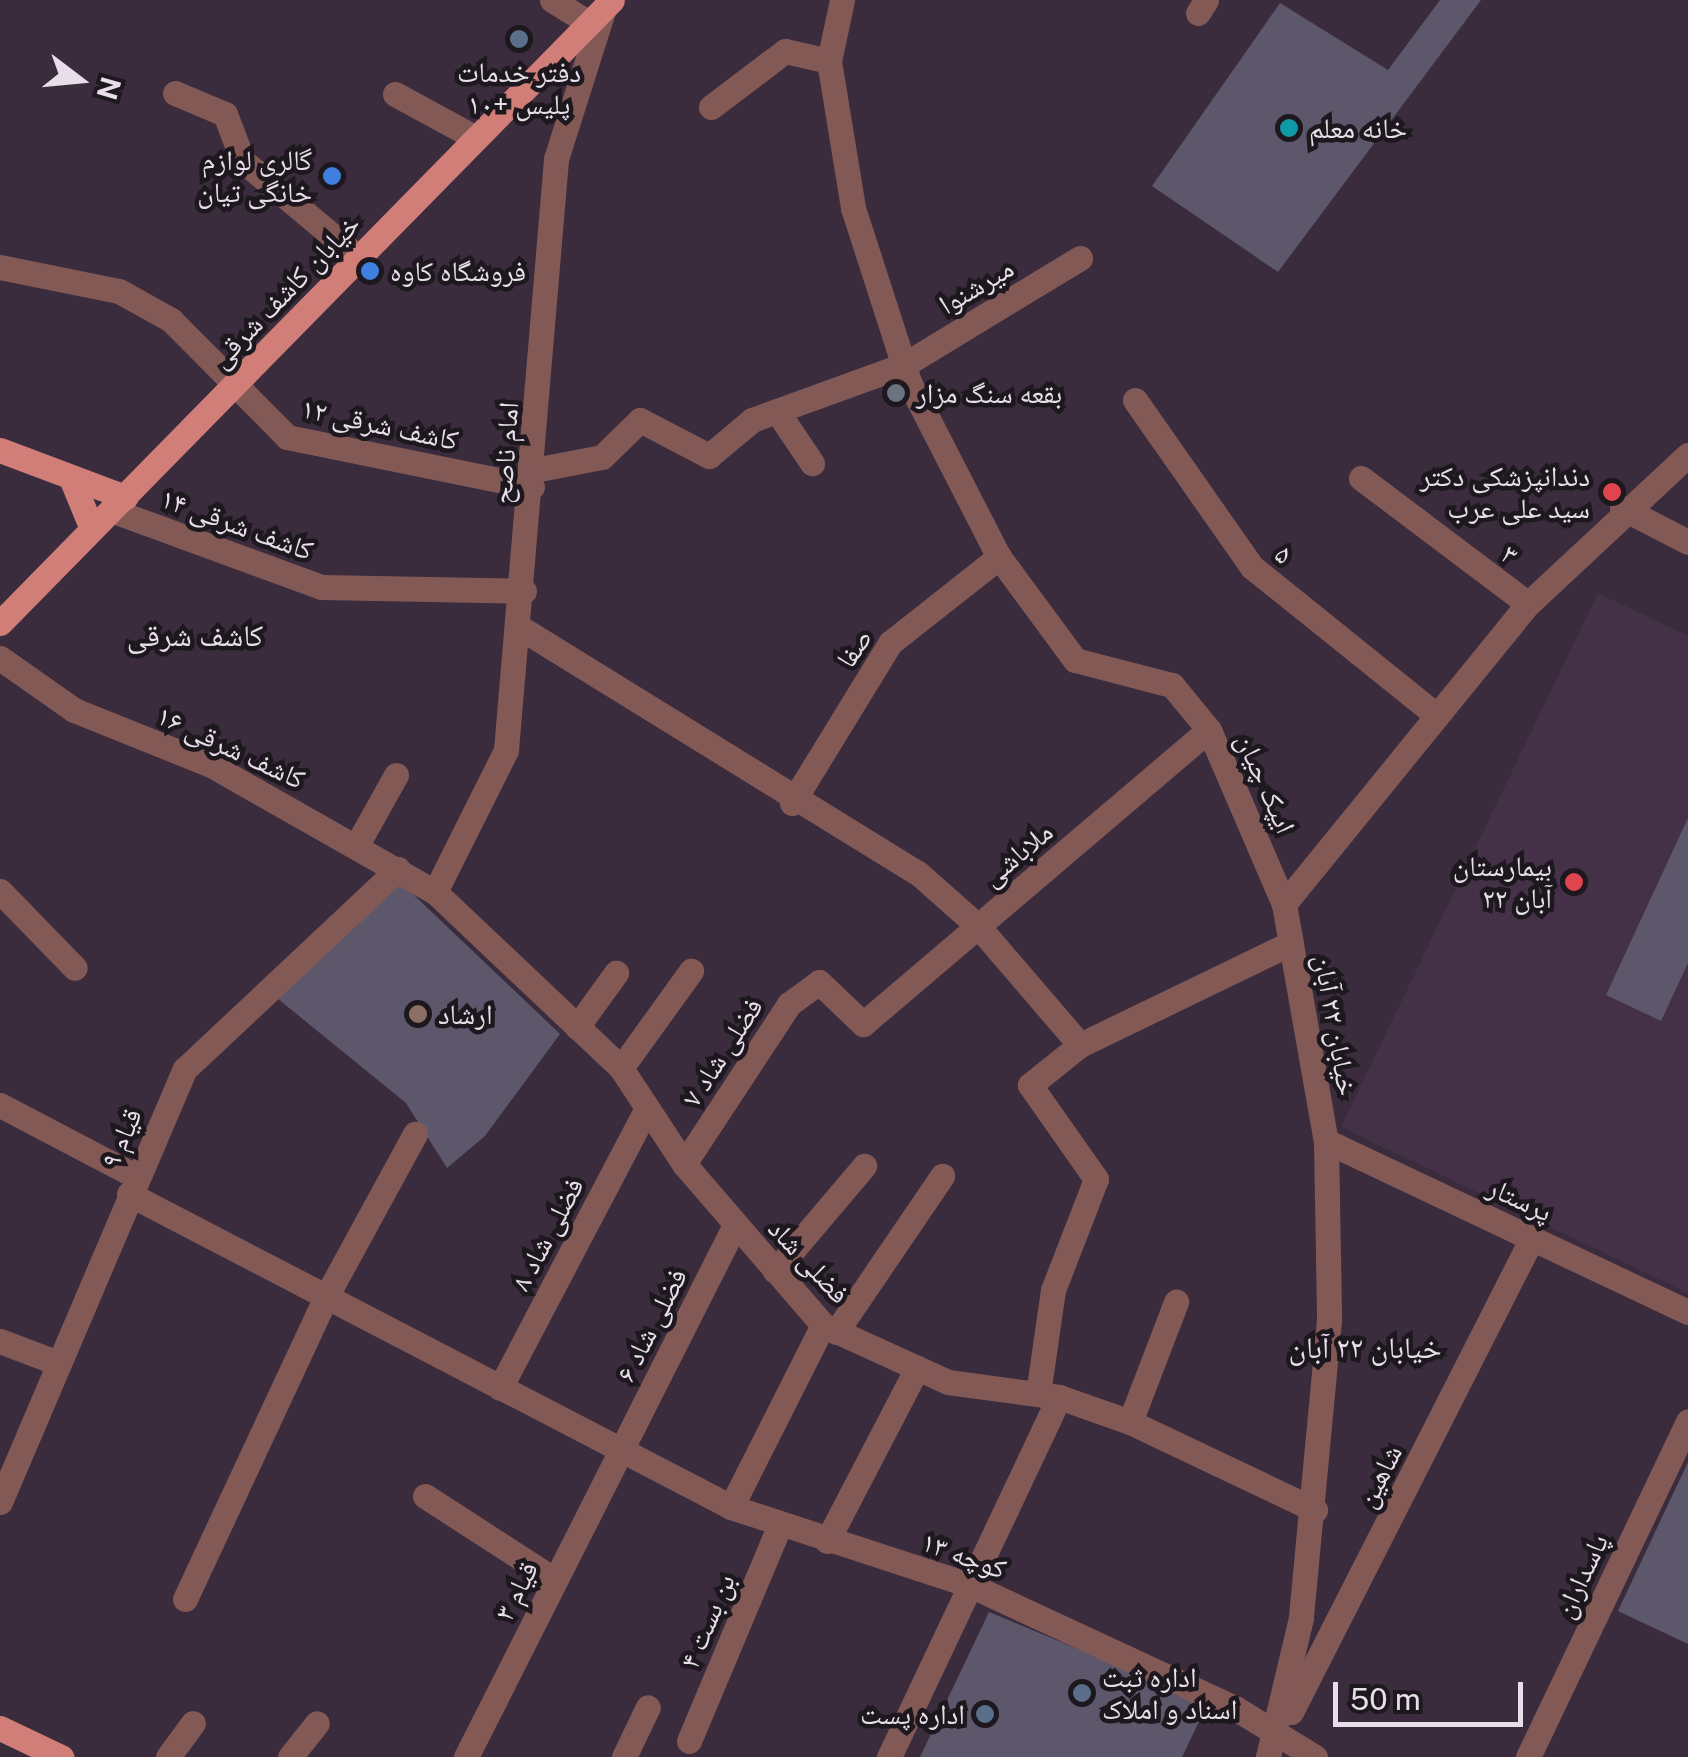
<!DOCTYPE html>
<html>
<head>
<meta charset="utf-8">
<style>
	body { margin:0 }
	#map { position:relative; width:1688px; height:1757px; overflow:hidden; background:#3a2c3d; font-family:"Public Sans","Noto Naskh Arabic",sans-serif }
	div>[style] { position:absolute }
	.built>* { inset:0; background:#443148 }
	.building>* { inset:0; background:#5d576c }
	.minor>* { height:25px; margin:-12.5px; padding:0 12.5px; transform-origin:12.5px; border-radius:12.5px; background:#835956 }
	.major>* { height:25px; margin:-12.5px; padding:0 12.5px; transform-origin:12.5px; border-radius:12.5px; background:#d27e78 }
	.dots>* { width:28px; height:28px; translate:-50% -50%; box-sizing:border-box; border:5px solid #1d171e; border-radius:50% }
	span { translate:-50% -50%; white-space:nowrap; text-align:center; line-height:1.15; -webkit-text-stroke:9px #1d171e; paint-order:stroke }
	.poi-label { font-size:28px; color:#e7dee9 }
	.left { translate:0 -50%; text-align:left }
	.right { translate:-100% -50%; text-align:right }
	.street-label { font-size:28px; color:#e7dee9 }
	.neighbourhood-label { font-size:30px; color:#e7dee9 }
	.north { position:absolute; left:30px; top:30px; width:100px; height:100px; -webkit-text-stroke:8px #1d171e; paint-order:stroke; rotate:106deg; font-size:28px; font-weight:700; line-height:40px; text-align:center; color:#e7dee9 }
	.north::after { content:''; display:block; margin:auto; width:35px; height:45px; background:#e7dee9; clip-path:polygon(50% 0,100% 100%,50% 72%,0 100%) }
	.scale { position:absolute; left:1333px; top:1682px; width:190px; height:45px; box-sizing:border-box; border:5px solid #e7dee9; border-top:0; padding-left:12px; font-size:30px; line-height:35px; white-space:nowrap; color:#e7dee9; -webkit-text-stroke:8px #1d171e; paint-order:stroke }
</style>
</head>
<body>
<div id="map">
	<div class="built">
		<i style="clip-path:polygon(1598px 593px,1688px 636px,1688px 1293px,1341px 1127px)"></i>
	</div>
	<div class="building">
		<i style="clip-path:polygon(1440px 0,1481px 0,1278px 272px,1152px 186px,1280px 3px,1388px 70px)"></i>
		<i style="clip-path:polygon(1688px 818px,1688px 963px,1661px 1021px,1606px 995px)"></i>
		<i style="clip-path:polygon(397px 879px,560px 1034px,485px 1136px,447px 1168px,406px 1103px,272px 994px)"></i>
		<i style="clip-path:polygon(1688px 1462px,1688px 1644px,1618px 1611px)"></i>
		<i style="clip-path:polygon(989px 1612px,1208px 1703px,1182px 1757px,920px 1757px)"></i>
	</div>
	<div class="minor">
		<i style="left:552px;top:0;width:44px;rotate:31.9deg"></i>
		<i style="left:842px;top:0;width:62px;rotate:102deg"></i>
		<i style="left:829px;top:61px;width:149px;rotate:80.7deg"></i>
		<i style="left:853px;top:208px;width:185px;rotate:72.1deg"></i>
		<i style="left:910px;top:384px;width:195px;rotate:62.8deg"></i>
		<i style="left:999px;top:557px;width:128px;rotate:53.6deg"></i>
		<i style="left:1075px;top:660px;width:100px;rotate:14.5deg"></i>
		<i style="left:1172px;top:685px;width:58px;rotate:50.6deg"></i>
		<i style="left:1209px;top:730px;width:189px;rotate:66.7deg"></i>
		<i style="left:1284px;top:904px;width:241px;rotate:80deg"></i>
		<i style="left:1326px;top:1141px;width:179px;rotate:89deg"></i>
		<i style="left:1329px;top:1320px;width:299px;rotate:95.4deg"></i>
		<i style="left:1301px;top:1618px;width:143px;rotate:103.4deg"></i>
		<i style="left:1198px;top:13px;width:15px;rotate:-58deg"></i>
		<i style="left:175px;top:93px;width:54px;rotate:22.8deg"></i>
		<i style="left:225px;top:114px;width:50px;rotate:69deg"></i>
		<i style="left:243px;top:161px;width:151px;rotate:39.9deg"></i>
		<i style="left:395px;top:94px;width:92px;rotate:28.5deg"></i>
		<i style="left:711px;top:107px;width:93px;rotate:-37.1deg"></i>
		<i style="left:785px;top:51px;width:45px;rotate:12.8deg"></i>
		<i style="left:0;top:267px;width:121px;rotate:11.4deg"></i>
		<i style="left:119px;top:291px;width:60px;rotate:29.1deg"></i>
		<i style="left:171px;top:320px;width:165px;rotate:45.2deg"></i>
		<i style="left:287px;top:437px;width:250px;rotate:11.5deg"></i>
		<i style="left:1135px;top:400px;width:204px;rotate:55deg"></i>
		<i style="left:1252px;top:567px;width:236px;rotate:38.8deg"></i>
		<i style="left:777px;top:411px;width:63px;rotate:56.1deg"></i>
		<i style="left:534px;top:470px;width:69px;rotate:-10.8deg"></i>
		<i style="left:602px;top:457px;width:53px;rotate:-44.2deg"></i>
		<i style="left:640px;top:420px;width:78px;rotate:27.6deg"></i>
		<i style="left:709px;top:456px;width:56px;rotate:-39.9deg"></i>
		<i style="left:752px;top:420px;width:162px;rotate:-19.9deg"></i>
		<i style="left:904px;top:365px;width:206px;rotate:-31.3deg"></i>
		<i style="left:1361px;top:478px;width:209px;rotate:37deg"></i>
		<i style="left:1622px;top:508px;width:74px;rotate:27.3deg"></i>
		<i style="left:111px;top:510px;width:224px;rotate:20.1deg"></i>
		<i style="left:321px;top:587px;width:203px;rotate:1.1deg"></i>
		<i style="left:519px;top:627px;width:469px;rotate:31.7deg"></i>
		<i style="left:918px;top:873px;width:80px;rotate:41.5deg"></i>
		<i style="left:978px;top:926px;width:157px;rotate:49.4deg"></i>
		<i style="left:0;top:658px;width:90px;rotate:35.1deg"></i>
		<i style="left:74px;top:710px;width:148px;rotate:21.9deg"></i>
		<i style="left:211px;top:765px;width:257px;rotate:29.6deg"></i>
		<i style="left:435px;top:892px;width:256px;rotate:43.4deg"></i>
		<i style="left:621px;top:1068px;width:115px;rotate:56.7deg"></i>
		<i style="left:684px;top:1164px;width:213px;rotate:49.2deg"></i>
		<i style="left:823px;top:1325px;width:137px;rotate:24.5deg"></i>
		<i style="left:948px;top:1382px;width:112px;rotate:7.7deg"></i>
		<i style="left:1059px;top:1397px;width:75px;rotate:19.4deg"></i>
		<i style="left:1130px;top:1422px;width:205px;rotate:25.4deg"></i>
		<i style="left:792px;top:803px;width:188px;rotate:-58.5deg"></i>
		<i style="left:890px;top:643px;width:139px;rotate:-38.3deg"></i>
		<i style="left:358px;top:843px;width:78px;rotate:-60.8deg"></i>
		<i style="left:0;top:891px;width:107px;rotate:45.8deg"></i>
		<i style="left:435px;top:892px;width:159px;rotate:-63.4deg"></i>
		<i style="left:506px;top:750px;width:593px;rotate:-85.16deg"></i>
		<i style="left:556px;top:159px;width:158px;rotate:-72.4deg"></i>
		<i style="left:1284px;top:904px;width:387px;rotate:-50.9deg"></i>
		<i style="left:1528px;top:604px;width:219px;rotate:-43deg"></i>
		<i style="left:577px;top:1027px;width:67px;rotate:-54.2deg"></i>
		<i style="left:621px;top:1068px;width:120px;rotate:-54.2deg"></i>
		<i style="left:0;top:1105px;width:155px;rotate:27.7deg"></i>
		<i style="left:1326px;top:1141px;width:400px;rotate:25.3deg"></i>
		<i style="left:684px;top:1164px;width:191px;rotate:-56.7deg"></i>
		<i style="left:789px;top:1004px;width:37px;rotate:-36deg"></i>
		<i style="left:819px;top:982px;width:61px;rotate:43.7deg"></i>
		<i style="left:863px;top:1024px;width:454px;rotate:-40.4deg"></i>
		<i style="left:129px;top:1194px;width:679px;rotate:27.47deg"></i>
		<i style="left:731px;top:1507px;width:254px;rotate:18.1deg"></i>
		<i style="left:972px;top:1586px;width:290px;rotate:24.9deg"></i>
		<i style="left:1235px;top:1708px;width:94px;rotate:31.5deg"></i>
		<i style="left:775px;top:1271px;width:138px;rotate:-49.7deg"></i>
		<i style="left:836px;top:1332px;width:189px;rotate:-55.8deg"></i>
		<i style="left:0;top:1341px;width:62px;rotate:20.8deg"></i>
		<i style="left:500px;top:1388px;width:316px;rotate:-62.3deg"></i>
		<i style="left:1038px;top:1394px;width:105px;rotate:-81.8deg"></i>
		<i style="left:1053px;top:1290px;width:119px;rotate:-68.8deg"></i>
		<i style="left:1096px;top:1179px;width:115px;rotate:-125.1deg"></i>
		<i style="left:1030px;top:1085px;width:64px;rotate:-38.7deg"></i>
		<i style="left:1080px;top:1045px;width:234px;rotate:-25.8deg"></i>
		<i style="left:1130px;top:1422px;width:129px;rotate:-69deg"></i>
		<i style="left:425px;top:1496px;width:155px;rotate:32.9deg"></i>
		<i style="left:0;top:1502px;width:471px;rotate:-66.9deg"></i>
		<i style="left:185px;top:1069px;width:292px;rotate:-43.2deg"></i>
		<i style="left:731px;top:1507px;width:204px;rotate:-63.2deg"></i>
		<i style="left:827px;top:1541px;width:195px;rotate:-62.5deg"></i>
		<i style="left:185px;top:1599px;width:333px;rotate:-65deg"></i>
		<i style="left:326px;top:1297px;width:186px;rotate:-61.4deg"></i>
		<i style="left:1291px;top:1712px;width:532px;rotate:-63.05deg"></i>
		<i style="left:689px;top:1741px;width:235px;rotate:-67.2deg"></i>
		<i style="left:168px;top:1757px;width:42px;rotate:-53.7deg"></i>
		<i style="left:290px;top:1757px;width:43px;rotate:-51.5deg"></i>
		<i style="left:466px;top:1757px;width:596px;rotate:-63.18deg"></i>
		<i style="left:624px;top:1757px;width:55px;rotate:-64.4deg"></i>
		<i style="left:889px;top:1757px;width:398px;rotate:-64.7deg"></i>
		<i style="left:1528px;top:1757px;width:372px;rotate:-64.5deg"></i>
	</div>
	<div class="major">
		<i style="left:0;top:450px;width:134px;rotate:20.6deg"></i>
		<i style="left:71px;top:478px;width:55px;rotate:67.6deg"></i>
		<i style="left:0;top:623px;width:873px;rotate:-45.51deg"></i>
		<i style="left:0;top:1728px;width:68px;rotate:25.4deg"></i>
	</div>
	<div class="dots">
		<i style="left:519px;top:39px;background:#5c6f8a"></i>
		<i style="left:1289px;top:128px;background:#0f9aa8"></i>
		<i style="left:332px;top:176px;background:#3f7fe0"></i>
		<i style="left:370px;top:271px;background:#3f7fe0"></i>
		<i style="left:896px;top:393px;background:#6b7280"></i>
		<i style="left:1612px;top:492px;background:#e0444e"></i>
		<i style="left:1574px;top:882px;background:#e0444e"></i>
		<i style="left:418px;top:1014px;background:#8d6e63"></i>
		<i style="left:1082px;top:1693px;background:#5c6f8a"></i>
		<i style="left:985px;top:1714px;background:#5c6f8a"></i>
	</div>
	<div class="poi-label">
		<span style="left:519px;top:88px">دفتر خدمات<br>پلیس +۱۰</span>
		<span class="left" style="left:1309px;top:128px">خانه معلم</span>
		<span class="right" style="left:312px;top:176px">گالری لوازم<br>خانگی تیان</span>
		<span class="left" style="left:390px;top:271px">فروشگاه کاوه</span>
		<span class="left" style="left:916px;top:393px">بقعه سنگ مزار</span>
		<span class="right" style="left:1590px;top:492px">دندانپزشکی دکتر<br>سید علی عرب</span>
		<span class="right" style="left:1552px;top:882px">بیمارستان<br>۲۲ آبان</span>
		<span class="left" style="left:438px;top:1014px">ارشاد</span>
		<span class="left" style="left:1102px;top:1693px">اداره ثبت<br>اسناد و املاک</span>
		<span class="right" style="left:965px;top:1714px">اداره پست</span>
	</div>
	<div class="street-label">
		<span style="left:976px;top:286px;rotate:-31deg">میرشنوا</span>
		<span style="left:285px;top:291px;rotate:-46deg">خیابان کاشف شرقی</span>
		<span style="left:380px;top:424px;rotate:12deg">کاشف شرقی ۱۲</span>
		<span style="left:505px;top:453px;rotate:-86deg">امام ناصح</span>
		<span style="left:237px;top:524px;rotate:20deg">کاشف شرقی ۱۴</span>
		<span style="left:1284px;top:554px;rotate:40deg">۵</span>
		<span style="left:1510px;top:554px;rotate:37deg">۳</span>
		<span style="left:854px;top:648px;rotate:-56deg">صفا</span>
		<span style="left:231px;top:747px;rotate:25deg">کاشف شرقی ۱۶</span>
		<span style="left:1266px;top:783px;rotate:66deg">ایپک چیان</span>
		<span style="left:1017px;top:854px;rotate:-40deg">ملاباشی</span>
		<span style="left:1336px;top:1025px;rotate:80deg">خیابان ۲۲ آبان</span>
		<span style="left:722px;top:1052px;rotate:-57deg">فضلی شاد ۷</span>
		<span style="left:121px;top:1138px;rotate:-66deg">قیام ۹</span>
		<span style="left:1520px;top:1199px;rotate:25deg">پرستار</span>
		<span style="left:547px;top:1234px;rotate:-62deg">فضلی شاد ۸</span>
		<span style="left:809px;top:1261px;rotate:47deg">فضلی شاد</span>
		<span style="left:651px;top:1325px;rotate:-63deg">فضلی شاد ۶</span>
		<span style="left:1379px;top:1476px;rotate:-63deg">شاهین</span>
		<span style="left:964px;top:1555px;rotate:20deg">کوچه ۱۳</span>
		<span style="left:1581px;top:1576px;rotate:-65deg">پاسداران</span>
		<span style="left:516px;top:1591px;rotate:-63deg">قیام ۳</span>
		<span style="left:707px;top:1621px;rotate:-67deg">بن بست ۴</span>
	</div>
	<div class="neighbourhood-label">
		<span style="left:195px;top:635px">کاشف شرقی</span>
		<span style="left:1365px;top:1347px">خیابان ۲۲ آبان</span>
	</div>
	<div class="north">N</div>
	<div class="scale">50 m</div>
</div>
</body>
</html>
